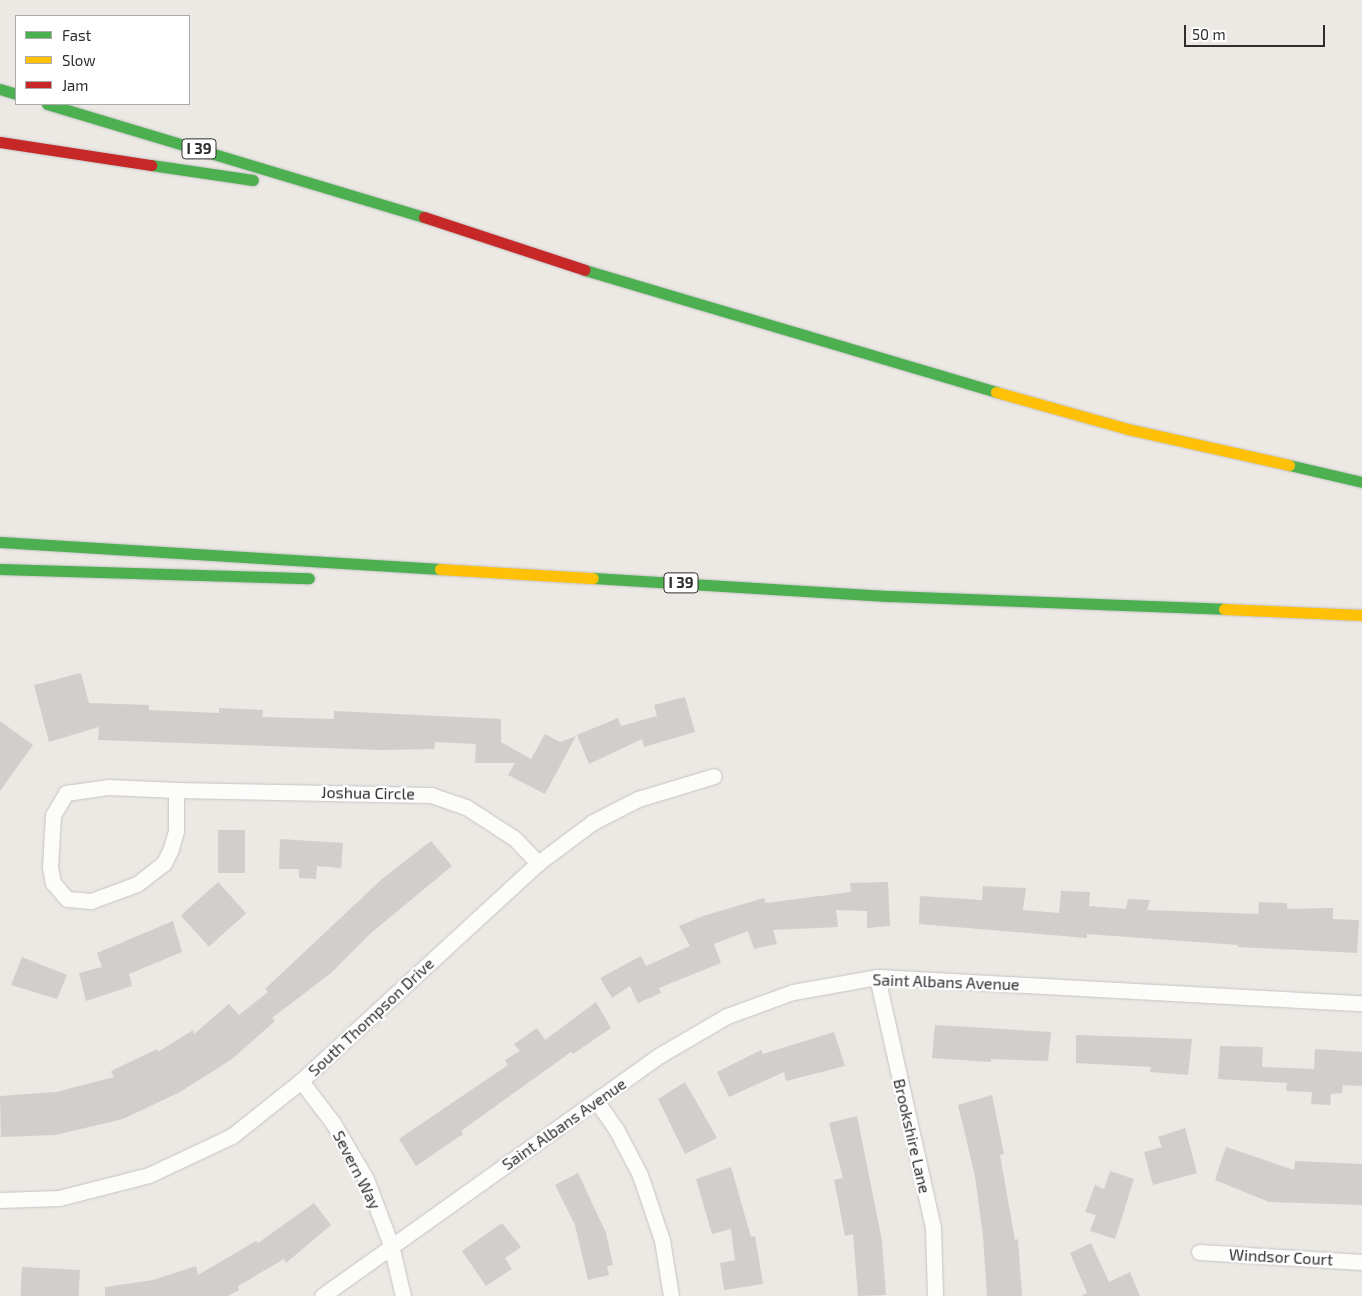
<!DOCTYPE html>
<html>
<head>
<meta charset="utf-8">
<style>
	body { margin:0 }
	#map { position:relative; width:1362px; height:1296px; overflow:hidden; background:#ece8e4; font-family:"Exo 2",sans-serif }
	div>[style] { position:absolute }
	.building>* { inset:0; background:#d1cecb; transform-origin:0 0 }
	.roads { filter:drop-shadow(0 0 1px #c5c4c5) drop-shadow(0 0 1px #c5c4c5) }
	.street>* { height:15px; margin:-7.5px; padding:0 7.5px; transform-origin:7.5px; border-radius:7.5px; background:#fcfcfb }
	.fast>* { height:11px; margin:-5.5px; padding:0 5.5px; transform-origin:5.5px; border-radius:5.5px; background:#4caf50 }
	.slow>* { height:11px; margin:-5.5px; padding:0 5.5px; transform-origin:5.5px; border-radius:5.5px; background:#ffc107 }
	.jam>* { height:11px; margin:-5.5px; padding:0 5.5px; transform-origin:5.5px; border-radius:5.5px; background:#c62828 }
	span { translate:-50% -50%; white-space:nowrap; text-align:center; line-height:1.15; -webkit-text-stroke:4.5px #fff; paint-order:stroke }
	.shield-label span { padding:1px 4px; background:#fff; border:1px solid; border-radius:4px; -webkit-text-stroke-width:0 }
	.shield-label { font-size:15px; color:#2e2e2e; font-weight:700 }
	.street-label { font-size:16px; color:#2e2e2e }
	.legend { position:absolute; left:15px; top:15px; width:175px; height:90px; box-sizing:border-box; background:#fff; border:1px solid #ababab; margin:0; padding:6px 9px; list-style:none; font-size:15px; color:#2e2e2e }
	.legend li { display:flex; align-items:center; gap:10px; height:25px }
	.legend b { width:25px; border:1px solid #ababab }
	.scale { position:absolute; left:1184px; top:25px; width:141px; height:22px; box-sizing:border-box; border:2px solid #2e2e2e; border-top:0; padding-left:6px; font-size:15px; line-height:18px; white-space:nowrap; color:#2e2e2e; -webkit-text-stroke:4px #fff; paint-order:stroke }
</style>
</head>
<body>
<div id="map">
	<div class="building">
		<i style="clip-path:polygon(81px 673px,89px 703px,149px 705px,149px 710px,219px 713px,219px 708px,263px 710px,262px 717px,334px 719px,334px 711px,501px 719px,501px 742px,531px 759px,545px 734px,560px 742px,576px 736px,545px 794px,508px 775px,515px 763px,475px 763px,476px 744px,435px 742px,434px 749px,380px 750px,98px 740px,99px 727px,49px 742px,34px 685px)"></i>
		<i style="clip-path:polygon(685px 697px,695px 732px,644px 747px,642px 739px,589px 764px,577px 735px,618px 718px,621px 726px,657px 716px,654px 705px)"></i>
		<i style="clip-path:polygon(0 721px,33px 745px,0 791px)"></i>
		<i style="left:218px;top:830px;width:27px;height:43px"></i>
		<i style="clip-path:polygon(280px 839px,343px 843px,341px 868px,317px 866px,316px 879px,299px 878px,299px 869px,279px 869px)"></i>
		<i style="clip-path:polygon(431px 841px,452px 866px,371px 933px,331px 973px,272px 1018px,275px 1021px,232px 1059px,180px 1092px,123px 1119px,55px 1135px,1px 1137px,0 1096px,56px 1092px,114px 1077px,111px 1071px,157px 1049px,158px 1052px,193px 1030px,194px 1034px,229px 1004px,239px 1015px,268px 992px,265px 989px,382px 879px)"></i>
		<i style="left:218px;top:882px;width:42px;height:50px;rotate:48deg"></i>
		<i style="clip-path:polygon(888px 882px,890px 926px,867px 928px,867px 911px,836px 910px,838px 927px,773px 930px,777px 944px,754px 949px,748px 931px,714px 944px,721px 963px,659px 988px,661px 993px,638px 1003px,630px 986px,612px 998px,600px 978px,641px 956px,646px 966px,690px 946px,679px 926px,703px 916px,764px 898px,766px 903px,851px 892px,850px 883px)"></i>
		<i style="clip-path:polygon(983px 886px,1026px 888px,1023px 910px,1059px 913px,1061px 891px,1090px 892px,1089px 906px,1126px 909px,1128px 899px,1150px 900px,1147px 910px,1258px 914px,1259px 902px,1287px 903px,1287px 909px,1333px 908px,1333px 919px,1359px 920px,1357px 953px,1238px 947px,1238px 945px,1087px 934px,1087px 938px,919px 924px,920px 896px,982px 900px)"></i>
		<i style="clip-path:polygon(173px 921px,182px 952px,129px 974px,132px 986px,86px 1001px,79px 973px,102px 967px,97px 953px)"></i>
		<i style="clip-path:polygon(22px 957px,67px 975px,57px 999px,11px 985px)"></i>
		<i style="clip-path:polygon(596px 1002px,611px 1028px,573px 1054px,571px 1052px,461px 1131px,463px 1134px,416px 1166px,399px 1139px,508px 1065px,505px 1060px,520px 1051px,514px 1044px,537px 1028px,545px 1040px)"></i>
		<i style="clip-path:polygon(935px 1025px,1051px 1032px,1048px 1061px,991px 1059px,991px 1062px,932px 1058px)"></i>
		<i style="clip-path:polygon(834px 1032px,845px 1066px,786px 1081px,784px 1072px,729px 1097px,717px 1072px,761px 1050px,763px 1054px)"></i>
		<i style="clip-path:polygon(1076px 1035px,1192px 1039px,1188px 1075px,1150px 1072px,1151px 1067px,1076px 1063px)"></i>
		<i style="clip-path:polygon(1220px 1046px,1263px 1047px,1262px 1067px,1314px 1069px,1315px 1049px,1362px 1052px,1362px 1086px,1343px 1085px,1342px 1093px,1331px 1094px,1330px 1105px,1311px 1104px,1312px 1092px,1286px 1091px,1287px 1083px,1218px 1079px)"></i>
		<i style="clip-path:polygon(685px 1082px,717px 1138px,685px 1154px,658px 1099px)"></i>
		<i style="clip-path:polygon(992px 1095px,1004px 1154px,1000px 1155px,1015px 1240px,1018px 1239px,1022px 1296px,987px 1296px,983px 1235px,975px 1176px,958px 1105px)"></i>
		<i style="clip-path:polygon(857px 1116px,882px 1241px,886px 1295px,858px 1296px,853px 1234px,845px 1236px,834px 1180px,843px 1178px,829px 1123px)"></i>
		<i style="clip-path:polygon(1185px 1128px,1197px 1173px,1153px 1185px,1144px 1152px,1162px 1147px,1158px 1137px)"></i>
		<i style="clip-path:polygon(1226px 1147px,1294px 1170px,1295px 1161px,1362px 1164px,1362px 1205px,1269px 1202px,1215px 1180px)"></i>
		<i style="clip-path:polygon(731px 1167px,751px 1237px,755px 1236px,763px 1284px,724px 1290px,720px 1263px,735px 1260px,731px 1229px,712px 1234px,696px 1179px)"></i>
		<i style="clip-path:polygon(1110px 1171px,1134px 1179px,1115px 1239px,1090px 1231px,1096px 1215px,1085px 1212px,1095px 1185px,1104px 1189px)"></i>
		<i style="clip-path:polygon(578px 1173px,606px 1233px,613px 1265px,607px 1266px,609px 1275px,588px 1280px,575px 1225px,555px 1185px)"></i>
		<i style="clip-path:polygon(314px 1203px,331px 1225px,286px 1263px,284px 1259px,238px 1286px,239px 1290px,228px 1296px,105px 1296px,105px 1287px,153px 1280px,196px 1266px,198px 1275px,256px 1241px,258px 1243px)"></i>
		<i style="clip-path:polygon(502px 1223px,521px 1247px,505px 1258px,512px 1269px,486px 1286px,462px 1251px)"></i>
		<i style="clip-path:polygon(1091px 1243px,1109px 1282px,1130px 1272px,1140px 1296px,1081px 1296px,1087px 1293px,1070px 1253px)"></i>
		<i style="left:22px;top:1267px;width:58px;height:29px;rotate:3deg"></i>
	</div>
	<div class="roads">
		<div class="street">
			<i style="left:108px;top:787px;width:68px;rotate:2.5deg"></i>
			<i style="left:176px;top:790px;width:41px;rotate:90deg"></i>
			<i style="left:176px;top:831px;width:19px;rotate:106deg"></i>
			<i style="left:171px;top:849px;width:16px;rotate:117deg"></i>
			<i style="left:164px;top:863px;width:34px;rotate:142deg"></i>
			<i style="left:137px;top:884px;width:49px;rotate:159.7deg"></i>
			<i style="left:91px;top:901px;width:24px;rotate:-175deg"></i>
			<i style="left:67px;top:899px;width:21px;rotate:-131deg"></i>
			<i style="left:53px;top:883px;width:16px;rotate:-101deg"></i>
			<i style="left:50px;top:867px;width:52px;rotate:-86.7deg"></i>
			<i style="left:53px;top:815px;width:26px;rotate:-59deg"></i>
			<i style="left:66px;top:793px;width:42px;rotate:-8.1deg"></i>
			<i style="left:176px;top:790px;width:255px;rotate:1.1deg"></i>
			<i style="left:431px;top:795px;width:37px;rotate:19deg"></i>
			<i style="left:466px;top:807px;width:57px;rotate:32.9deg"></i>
			<i style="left:514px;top:838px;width:35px;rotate:46deg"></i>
			<i style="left:877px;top:977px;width:257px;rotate:77.4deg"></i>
			<i style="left:933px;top:1228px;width:68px;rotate:88.3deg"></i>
			<i style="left:301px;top:1081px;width:53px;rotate:52.7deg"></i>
			<i style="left:333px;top:1123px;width:65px;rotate:59.5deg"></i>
			<i style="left:366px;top:1179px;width:71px;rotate:69.3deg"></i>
			<i style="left:391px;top:1245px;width:52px;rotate:76.8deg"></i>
			<i style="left:597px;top:1102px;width:33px;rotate:55deg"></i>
			<i style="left:616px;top:1129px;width:52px;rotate:62.4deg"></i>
			<i style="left:640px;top:1175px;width:69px;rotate:71.3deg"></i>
			<i style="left:662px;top:1240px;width:57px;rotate:80.9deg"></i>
			<i style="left:0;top:1200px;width:59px;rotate:-1.9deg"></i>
			<i style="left:59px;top:1198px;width:93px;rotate:-14.3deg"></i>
			<i style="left:149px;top:1175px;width:92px;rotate:-25.2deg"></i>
			<i style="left:232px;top:1136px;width:88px;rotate:-38.6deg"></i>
			<i style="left:301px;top:1081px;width:322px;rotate:-42.6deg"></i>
			<i style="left:538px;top:863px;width:69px;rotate:-36.7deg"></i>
			<i style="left:593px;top:822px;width:51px;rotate:-27.1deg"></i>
			<i style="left:638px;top:799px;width:79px;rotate:-16.8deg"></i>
			<i style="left:1199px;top:1252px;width:163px;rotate:3.5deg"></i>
			<i style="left:322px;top:1296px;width:415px;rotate:-35.5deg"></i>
			<i style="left:660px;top:1055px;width:78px;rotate:-30.2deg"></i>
			<i style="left:727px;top:1016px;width:70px;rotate:-20deg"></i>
			<i style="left:793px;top:992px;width:85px;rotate:-10.1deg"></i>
			<i style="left:877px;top:977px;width:486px;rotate:3.1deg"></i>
		</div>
		<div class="fast">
			<i style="left:0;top:89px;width:17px;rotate:17deg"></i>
			<i style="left:47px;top:104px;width:394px;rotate:16.7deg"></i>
			<i style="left:151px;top:165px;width:103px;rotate:8.4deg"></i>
			<i style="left:585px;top:270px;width:429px;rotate:16.5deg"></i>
			<i style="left:1289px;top:465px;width:75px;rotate:13.1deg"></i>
			<i style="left:0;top:542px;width:441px;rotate:3.5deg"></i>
			<i style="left:0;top:569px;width:309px;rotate:1.7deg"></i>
			<i style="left:593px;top:578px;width:298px;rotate:3.5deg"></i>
			<i style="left:890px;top:596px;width:334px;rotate:2.2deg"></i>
		</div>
		<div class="slow">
			<i style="left:996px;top:392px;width:137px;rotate:15.7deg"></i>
			<i style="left:1128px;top:429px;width:165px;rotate:12.6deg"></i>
			<i style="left:440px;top:569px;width:153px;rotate:3.4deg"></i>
			<i style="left:1224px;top:609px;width:138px;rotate:2.5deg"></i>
		</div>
		<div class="jam">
			<i style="left:0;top:142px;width:153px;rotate:8.7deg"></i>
			<i style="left:424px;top:217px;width:169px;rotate:18.2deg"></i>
		</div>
	</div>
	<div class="shield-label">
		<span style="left:199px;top:149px">I 39</span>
		<span style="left:681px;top:583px">I 39</span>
	</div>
	<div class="street-label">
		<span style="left:368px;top:793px;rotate:1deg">Joshua Circle</span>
		<span style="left:946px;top:982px;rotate:2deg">Saint Albans Avenue</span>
		<span style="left:371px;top:1017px;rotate:-43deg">South Thompson Drive</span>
		<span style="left:564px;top:1124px;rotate:-35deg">Saint Albans Avenue</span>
		<span style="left:912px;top:1136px;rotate:77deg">Brookshire Lane</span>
		<span style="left:357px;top:1170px;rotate:63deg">Severn Way</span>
		<span style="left:1281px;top:1257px;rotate:3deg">Windsor Court</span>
	</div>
	<ul class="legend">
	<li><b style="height:6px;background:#4caf50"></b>Fast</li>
	<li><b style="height:6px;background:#ffc107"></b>Slow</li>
	<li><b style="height:6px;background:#c62828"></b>Jam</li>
	</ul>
	<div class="scale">50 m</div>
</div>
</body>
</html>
